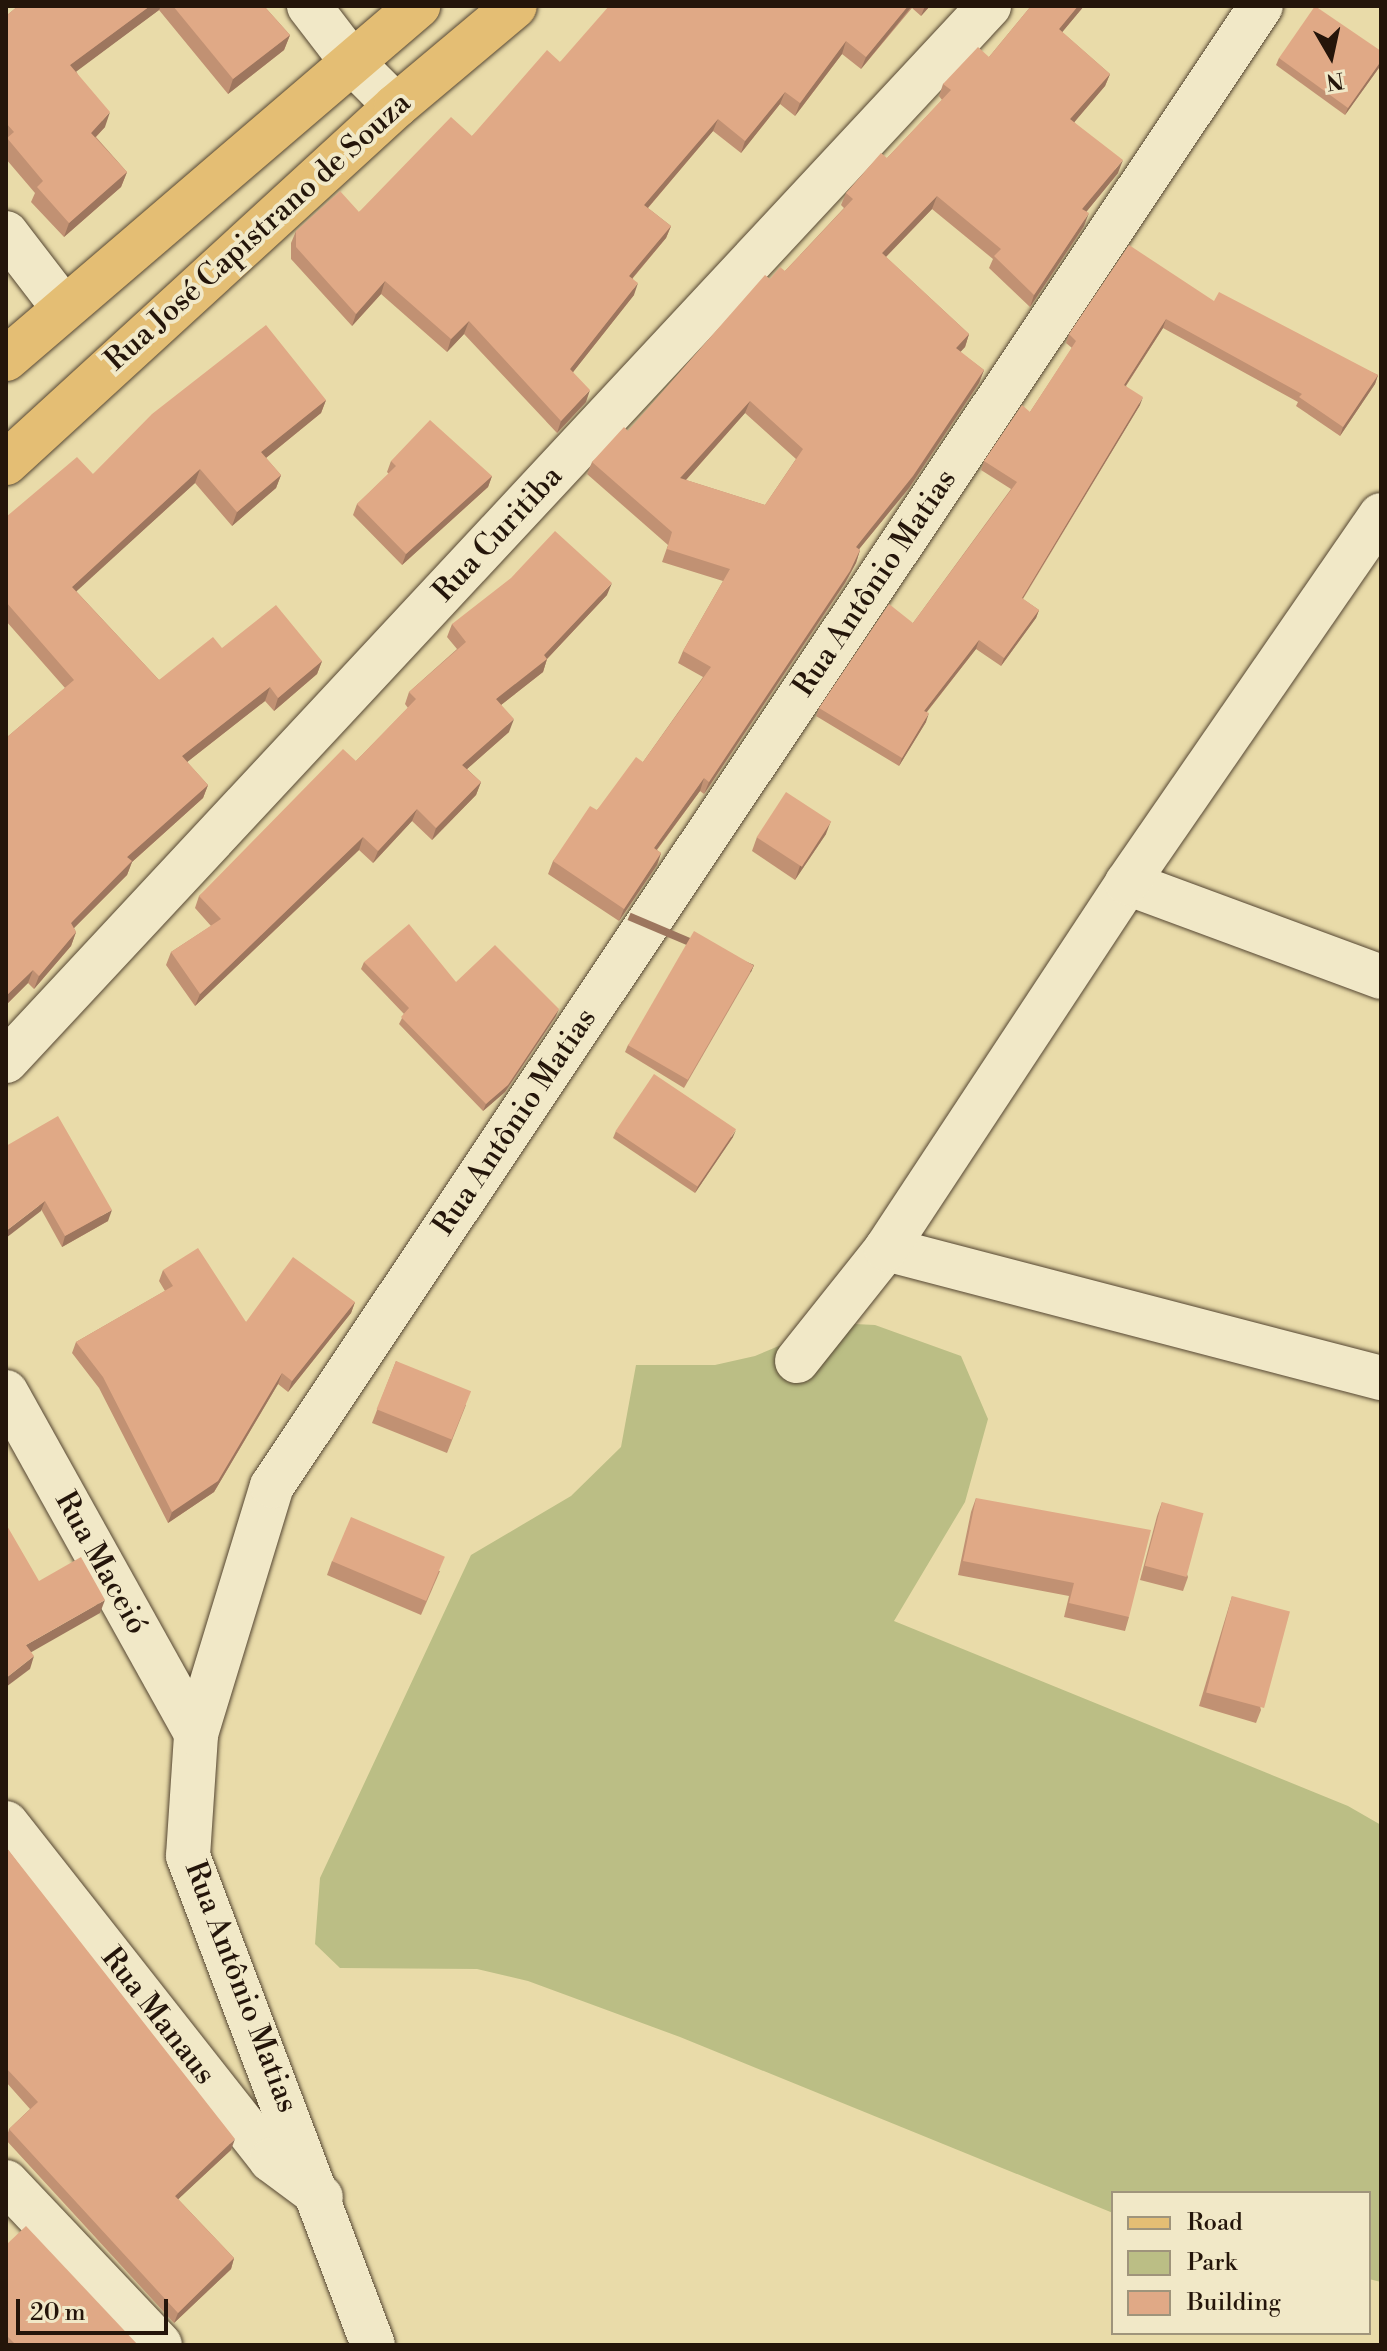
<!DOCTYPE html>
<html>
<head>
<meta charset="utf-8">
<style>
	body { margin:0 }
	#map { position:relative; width:1387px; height:2351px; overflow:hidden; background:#e9dba9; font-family:"Libre Bodoni",serif }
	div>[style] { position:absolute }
	.green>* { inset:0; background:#bbbe85 }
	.roads { filter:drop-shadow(0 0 2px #554632) drop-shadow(0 0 2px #554632) }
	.minor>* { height:44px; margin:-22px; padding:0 22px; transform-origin:22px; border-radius:22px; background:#f1e8c7 }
	.major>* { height:44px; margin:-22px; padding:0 22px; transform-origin:22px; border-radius:22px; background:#e4be74 }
	.wall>* { inset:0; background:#c19173 }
	.shaded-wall>* { inset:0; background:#9d765e; transform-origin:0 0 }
	.building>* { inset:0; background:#e0a986; transform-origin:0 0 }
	span { translate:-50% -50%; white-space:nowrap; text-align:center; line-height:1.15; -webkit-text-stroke:8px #f1e8c7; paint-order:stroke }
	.street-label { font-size:30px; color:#24150a }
	.frame { position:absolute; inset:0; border:8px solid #24150a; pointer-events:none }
	.legend { position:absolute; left:1111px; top:2191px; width:260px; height:144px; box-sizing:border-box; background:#f1e8c7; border:2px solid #9f947b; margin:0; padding:10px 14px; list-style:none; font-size:24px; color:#24150a }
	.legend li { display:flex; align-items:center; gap:16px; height:40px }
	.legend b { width:40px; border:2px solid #9f947b }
	.north { position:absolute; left:1291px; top:16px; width:80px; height:80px; -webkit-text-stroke:6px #f1e8c7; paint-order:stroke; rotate:171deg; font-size:22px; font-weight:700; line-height:32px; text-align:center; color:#24150a }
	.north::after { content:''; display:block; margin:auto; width:28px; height:36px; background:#24150a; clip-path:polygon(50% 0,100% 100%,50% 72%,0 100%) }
	.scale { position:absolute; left:16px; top:2299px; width:152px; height:36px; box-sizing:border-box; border:4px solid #24150a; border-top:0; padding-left:10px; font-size:24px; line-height:28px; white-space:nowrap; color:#24150a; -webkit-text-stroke:6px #f1e8c7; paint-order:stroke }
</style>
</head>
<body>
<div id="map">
	<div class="green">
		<i style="clip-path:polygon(834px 1323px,875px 1325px,961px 1356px,988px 1419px,965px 1502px,894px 1621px,1348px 1806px,1381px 1825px,1381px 2282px,1369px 2279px,1369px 2193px,1113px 2193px,1113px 2213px,680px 2037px,528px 1981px,477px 1969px,340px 1968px,315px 1944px,320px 1878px,471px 1555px,571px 1496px,621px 1447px,636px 1365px,715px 1365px,755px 1356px)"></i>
	</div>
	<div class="roads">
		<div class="minor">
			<i style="left:309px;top:6px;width:71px;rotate:52.5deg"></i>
			<i style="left:352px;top:62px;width:62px;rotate:45deg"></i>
			<i style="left:6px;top:233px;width:92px;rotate:52.5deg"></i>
			<i style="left:1127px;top:883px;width:271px;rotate:20.3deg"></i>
			<i style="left:6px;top:1061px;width:1442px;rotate:-47.02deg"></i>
			<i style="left:886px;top:1249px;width:512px;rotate:14.61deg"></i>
			<i style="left:797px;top:1361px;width:143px;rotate:-51.5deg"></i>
			<i style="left:886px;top:1249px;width:438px;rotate:-56.6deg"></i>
			<i style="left:1127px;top:883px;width:447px;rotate:-55.4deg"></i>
			<i style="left:6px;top:1392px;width:391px;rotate:60.9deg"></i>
			<i style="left:6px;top:1823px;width:429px;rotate:51.8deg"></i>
			<i style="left:271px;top:2160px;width:62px;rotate:36.5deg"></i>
			<i style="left:6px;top:2182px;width:224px;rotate:46.6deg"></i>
			<i style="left:373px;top:2345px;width:523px;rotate:-110.72deg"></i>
			<i style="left:188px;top:1856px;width:122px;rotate:-86.2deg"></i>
			<i style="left:196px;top:1734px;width:259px;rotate:-73deg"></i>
			<i style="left:272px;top:1486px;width:1780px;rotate:-56.25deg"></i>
		</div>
		<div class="major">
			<i style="left:6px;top:359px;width:543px;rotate:-40.59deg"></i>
			<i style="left:6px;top:463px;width:529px;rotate:-42.47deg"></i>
			<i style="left:396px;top:106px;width:155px;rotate:-40deg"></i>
		</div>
	</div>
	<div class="wall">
		<i style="clip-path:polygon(18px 6px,264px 6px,290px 35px,284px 50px,228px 94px,159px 10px,76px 71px,105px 127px,96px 137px,127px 172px,121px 187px,64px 237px,31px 202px,35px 193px,6px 159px,6px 16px)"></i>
		<i style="clip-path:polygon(657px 6px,930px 6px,921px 16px,912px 8px,861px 69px,842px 54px,795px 116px,780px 104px,741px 153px,713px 131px,648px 208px,671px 226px,666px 238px,633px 278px,634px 295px,573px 372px,586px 402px,557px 433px,464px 334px,447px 352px,381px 294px,352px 326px,291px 259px,291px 243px,296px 231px,359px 212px,472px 136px,560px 62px)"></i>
		<i style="clip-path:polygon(evenodd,1031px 6px,1084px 6px,1062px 32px,1110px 74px,1105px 86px,1074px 122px,1118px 173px,1086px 212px,1084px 226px,1030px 307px,989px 268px,993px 259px,932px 209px,886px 257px,969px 334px,965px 347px,960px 352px,984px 370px,979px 383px,909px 488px,859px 549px,860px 550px,856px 563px,845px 583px,704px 794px,700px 791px,657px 850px,661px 853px,657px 865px,619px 921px,548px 874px,553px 861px,597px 810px,643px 762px,703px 677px,678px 663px,683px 651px,723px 581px,662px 562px,668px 545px,587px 474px,592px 462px,628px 431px,770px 279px,785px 271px,844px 208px,841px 205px,846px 193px,887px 158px,942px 100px,939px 96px,943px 84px,989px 57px,1031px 6px,745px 413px,796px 459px,765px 505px,686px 480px,745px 413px)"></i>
		<i style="clip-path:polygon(1381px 51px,1381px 65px,1345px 115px,1276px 65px,1279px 58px)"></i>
		<i style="clip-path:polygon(1214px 301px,1378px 375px,1375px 384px,1340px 436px,1296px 406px,1298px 402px,1163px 328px,1126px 386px,1140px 405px,1023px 599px,1039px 610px,1036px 618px,1001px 666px,976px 649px,927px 712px,926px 722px,899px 766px,816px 716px,819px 708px,913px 623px,1011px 489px,981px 470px,984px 461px,1030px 412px,1072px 348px,1066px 343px,1069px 334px)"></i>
		<i style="clip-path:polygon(326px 400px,321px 413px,266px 458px,281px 475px,276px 488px,232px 526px,195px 483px,76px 591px,159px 680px,222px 648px,322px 661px,317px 674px,274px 711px,265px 701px,187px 762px,208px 785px,203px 798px,132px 862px,127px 875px,74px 928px,76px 932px,71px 946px,34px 989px,28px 983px,6px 1005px,6px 738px,65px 688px,6px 621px,6px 517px,93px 474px)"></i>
		<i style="clip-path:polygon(391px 461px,492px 476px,488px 487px,402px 565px,353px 515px,357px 504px,389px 474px,387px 472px)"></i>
		<i style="clip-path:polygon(607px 595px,547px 659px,543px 672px,501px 705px,509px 732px,467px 769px,481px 782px,476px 795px,432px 840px,412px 821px,373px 863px,359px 850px,195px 1006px,166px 965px,171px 952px,211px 926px,195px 908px,199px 896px,356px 761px,408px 708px,405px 704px,409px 692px,457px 649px,447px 637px,452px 624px)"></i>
		<i style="clip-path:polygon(826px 834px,795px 880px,752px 851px,757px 837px)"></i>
		<i style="clip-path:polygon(364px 962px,456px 982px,556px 1016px,505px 1092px,483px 1111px,399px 1024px,404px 1014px,361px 969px)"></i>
		<i style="clip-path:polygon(754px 965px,751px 972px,684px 1088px,625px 1052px,628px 1045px)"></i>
		<i style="clip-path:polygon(616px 1131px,733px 1137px,695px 1193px,613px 1138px)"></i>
		<i style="clip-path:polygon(6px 1146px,108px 1221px,62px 1247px)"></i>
		<i style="clip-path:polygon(163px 1270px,246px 1322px,355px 1302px,351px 1313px,288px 1392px,278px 1384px,214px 1492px,168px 1523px,99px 1388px,72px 1353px,76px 1342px,165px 1291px,159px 1281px)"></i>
		<i style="clip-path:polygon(396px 1361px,466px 1405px,447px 1453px,372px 1423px)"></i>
		<i style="clip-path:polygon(976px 1498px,1129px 1617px,1125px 1631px,1064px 1617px,1069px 1596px,958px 1575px,971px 1512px)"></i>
		<i style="clip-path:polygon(1162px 1502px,1188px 1577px,1183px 1591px,1140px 1580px,1157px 1516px)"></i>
		<i style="clip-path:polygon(332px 1561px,440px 1571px,421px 1615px,327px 1575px)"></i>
		<i style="clip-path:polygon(1232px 1596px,1261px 1710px,1256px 1723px,1199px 1706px)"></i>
		<i style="clip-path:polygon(6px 1847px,231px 2150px,178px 2199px,234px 2258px,231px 2269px,174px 2323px,6px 2140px,9px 2129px,30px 2109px,6px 2082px)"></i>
		<i style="clip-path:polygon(6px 2245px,138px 2345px,6px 2345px)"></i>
	</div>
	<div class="shaded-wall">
		<i style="clip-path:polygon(150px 6px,161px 6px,159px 10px,65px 80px,70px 65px)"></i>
		<i style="clip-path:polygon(908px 6px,912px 6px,861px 69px,866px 57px)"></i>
		<i style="clip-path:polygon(925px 6px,930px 6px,921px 16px)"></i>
		<i style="clip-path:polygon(1078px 6px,1084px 6px,1054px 42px,1059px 29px)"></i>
		<i style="clip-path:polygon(290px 35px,284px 50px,228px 94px,233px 79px)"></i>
		<i style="clip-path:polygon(846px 41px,842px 54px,795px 116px,800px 103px)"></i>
		<i style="clip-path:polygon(1381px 61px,1381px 65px,1345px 115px,1348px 108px)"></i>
		<i style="clip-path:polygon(1110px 74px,1105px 86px,1066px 132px,1070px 119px)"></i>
		<i style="clip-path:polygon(785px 92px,780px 104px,741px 153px,745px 141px)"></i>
		<i style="clip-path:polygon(110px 112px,105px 127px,86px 147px,91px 133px)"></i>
		<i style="clip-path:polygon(718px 119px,713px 131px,640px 217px,644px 205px)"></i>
		<i style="clip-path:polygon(1123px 160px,1118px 173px,1078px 222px,1082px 209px)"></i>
		<i style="clip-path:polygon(127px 172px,121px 187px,64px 237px,69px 223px)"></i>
		<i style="clip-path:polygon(937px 196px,932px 209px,877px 266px,882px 253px)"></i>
		<i style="clip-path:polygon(1089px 213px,1084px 226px,1030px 307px,1034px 295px)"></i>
		<i style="clip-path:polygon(671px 226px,666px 238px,624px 288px,629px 276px)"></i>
		<i style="clip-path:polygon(385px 281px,381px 294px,352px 326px,356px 314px)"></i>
		<i style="clip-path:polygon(638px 283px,634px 295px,566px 381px,570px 369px)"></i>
		<i style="clip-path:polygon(1166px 319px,1163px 328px,1121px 393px,1124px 385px)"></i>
		<i style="clip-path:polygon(469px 321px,464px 334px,447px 352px,451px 339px)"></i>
		<i style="clip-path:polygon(969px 334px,965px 347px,952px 361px,956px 348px)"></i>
		<i style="clip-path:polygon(984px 370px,979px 383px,909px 488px,851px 559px,856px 547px)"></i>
		<i style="clip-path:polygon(1378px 375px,1375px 384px,1340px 436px,1343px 427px)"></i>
		<i style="clip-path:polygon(590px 390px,586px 402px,557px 433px,561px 421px)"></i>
		<i style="clip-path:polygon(1143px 397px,1140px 405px,1018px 606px,1022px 598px)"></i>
		<i style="clip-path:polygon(326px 400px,321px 413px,256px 466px,261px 452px)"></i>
		<i style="clip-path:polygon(750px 401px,745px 413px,676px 491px,680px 478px)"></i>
		<i style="clip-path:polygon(200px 469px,195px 483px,67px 600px,72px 587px)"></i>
		<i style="clip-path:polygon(281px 475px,276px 488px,232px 526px,237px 512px)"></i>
		<i style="clip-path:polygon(492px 476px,488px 487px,402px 565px,406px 554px)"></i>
		<i style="clip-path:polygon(860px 550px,856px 563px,845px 583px,704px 794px,709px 782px)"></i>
		<i style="clip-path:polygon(612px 583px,607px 595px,546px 660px,547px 659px,543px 672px,492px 712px,496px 699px,544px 655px)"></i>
		<i style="clip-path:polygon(1039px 610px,1036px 618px,1001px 666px,1004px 658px)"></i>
		<i style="clip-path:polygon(979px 640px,976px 649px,921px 719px,924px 711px)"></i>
		<i style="clip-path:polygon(322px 661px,317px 674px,274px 711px,278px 698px)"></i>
		<i style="clip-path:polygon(270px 687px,265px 701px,177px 770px,182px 756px)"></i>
		<i style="clip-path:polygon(929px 713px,926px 722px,899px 766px,902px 758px)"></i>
		<i style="clip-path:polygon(514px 719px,509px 732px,458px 777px,462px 765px)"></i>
		<i style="clip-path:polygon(704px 778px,700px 791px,649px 860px,654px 848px)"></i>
		<i style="clip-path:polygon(481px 782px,476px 795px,432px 840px,436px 828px)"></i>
		<i style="clip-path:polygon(208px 785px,203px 798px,132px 862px,127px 875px,66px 936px,71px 923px,127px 857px)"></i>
		<i style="clip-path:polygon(417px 809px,412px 821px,373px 863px,378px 851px)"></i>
		<i style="clip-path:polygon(831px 821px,826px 834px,795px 880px,800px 866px)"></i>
		<i style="clip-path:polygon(363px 837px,359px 850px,195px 1006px,200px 994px)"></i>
		<i style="clip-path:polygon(661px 853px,657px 865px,619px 921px,624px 909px)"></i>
		<i style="clip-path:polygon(76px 932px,71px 946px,34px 989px,39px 976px)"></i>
		<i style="left:754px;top:965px;width:8px;height:134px;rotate:113deg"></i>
		<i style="clip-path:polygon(33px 970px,28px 983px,6px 1005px,6px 996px)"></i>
		<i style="clip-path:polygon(559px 1009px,556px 1016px,505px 1092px,483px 1111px,486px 1104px)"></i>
		<i style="clip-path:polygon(736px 1130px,733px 1137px,695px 1193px,698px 1186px)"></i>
		<i style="clip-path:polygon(45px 1201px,41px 1211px,6px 1238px,6px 1231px)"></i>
		<i style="clip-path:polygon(112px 1210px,108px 1221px,62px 1247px,65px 1236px)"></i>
		<i style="clip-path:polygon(355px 1302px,351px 1313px,288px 1392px,292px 1381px)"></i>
		<i style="clip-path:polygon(282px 1373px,278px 1384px,214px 1492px,168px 1523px,172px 1512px)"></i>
		<i style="clip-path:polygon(105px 1600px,100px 1613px,21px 1658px,26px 1645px)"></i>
		<i style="clip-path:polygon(34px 1656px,30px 1669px,6px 1687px,6px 1678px)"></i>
		<i style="clip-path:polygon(235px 2139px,231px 2150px,171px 2206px,175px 2196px)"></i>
		<i style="clip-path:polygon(234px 2258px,231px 2269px,174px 2323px,178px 2313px)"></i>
	</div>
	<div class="building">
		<i style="clip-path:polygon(18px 6px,150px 6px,70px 65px,110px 112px,91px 133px,127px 172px,69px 223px,37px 187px,43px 181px,7px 138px,14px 132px,6px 123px,6px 16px)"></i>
		<i style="clip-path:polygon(173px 6px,264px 6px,290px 35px,233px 79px)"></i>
		<i style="clip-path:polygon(609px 6px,654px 6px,656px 7px,657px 6px,908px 6px,866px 57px,846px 41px,800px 103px,785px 92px,745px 141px,718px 119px,644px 205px,671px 226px,629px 276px,638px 283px,570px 369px,590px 390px,561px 421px,469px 321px,451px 339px,385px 281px,356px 314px,296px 247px,296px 231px,340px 191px,359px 212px,451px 117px,472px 136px,547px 50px,560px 62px)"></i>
		<i style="clip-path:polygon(evenodd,1031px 6px,1078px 6px,1059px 29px,1110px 74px,1070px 119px,1123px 160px,1082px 209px,1089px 213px,1034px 295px,994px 256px,1001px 249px,937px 196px,882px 253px,969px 334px,956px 348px,984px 370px,913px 476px,856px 547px,860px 550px,850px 571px,709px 782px,704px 778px,654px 848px,661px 853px,624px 909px,553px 861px,590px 806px,597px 810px,636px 757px,643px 762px,711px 667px,683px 651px,730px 569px,667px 549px,672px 532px,592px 462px,624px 427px,628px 431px,765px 275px,770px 279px,780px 267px,785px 271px,853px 199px,846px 193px,881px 153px,887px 158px,951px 90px,943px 84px,978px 47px,989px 57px,1031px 6px,750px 401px,803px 449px,765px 505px,680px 478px,750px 401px)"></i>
		<i style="clip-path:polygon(1315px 6px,1381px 51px,1381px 61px,1348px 108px,1279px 58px)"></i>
		<i style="clip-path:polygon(1129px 245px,1214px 301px,1219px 292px,1378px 375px,1343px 427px,1299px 397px,1302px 394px,1166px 319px,1124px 385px,1143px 397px,1022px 598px,1039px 610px,1004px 658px,979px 640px,924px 711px,929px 713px,902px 758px,819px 708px,889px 604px,913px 623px,1017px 482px,984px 461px,1022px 405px,1030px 412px,1076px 341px,1069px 334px)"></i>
		<i style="clip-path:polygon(266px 325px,326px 400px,261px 452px,281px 475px,237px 512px,200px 469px,72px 587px,159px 680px,213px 637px,222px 648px,276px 605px,322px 661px,278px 698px,270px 687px,182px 756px,208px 785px,127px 857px,132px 861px,71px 923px,76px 932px,39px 976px,33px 970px,6px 996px,6px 738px,74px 680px,6px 602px,6px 517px,77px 457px,93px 474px,152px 414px)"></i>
		<i style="clip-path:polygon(430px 420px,492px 476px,406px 554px,357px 504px,396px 466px,391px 461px)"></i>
		<i style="clip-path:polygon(555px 531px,612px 583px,544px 655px,547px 659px,496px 699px,514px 719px,462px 765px,481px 782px,436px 828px,417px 809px,378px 851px,363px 837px,200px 994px,171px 952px,221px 919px,199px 896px,343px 749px,356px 761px,416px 699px,409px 692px,466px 642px,452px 624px,511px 578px)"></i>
		<i style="left:786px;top:792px;width:54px;height:54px;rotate:33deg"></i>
		<i style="clip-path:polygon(409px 924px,456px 982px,495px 945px,559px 1009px,508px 1085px,486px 1104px,401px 1017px,409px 1008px,364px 962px)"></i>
		<i style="left:694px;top:931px;width:69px;height:132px;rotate:30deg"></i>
		<i style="left:654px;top:1074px;width:99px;height:69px;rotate:34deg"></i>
		<i style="clip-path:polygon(58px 1116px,112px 1210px,65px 1236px,45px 1201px,6px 1231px,6px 1146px)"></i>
		<i style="clip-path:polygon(198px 1248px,246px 1322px,293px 1257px,355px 1302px,292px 1381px,282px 1373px,218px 1481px,172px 1512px,103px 1377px,76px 1342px,173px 1286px,163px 1270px)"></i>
		<i style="left:396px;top:1361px;width:81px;height:52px;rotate:22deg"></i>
		<i style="clip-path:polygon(976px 1498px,1151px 1530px,1129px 1617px,1069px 1603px,1074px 1583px,963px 1561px)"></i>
		<i style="left:1162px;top:1502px;width:43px;height:66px;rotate:15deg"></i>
		<i style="left:351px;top:1517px;width:102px;height:48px;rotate:23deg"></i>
		<i style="clip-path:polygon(6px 1524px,39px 1581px,81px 1557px,105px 1600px,26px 1645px,34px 1656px,6px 1678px)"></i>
		<i style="left:1232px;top:1596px;width:60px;height:100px;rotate:15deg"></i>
		<i style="clip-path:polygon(6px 1847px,235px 2139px,175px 2196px,234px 2258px,178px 2313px,9px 2129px,38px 2102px,6px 2068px)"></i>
		<i style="clip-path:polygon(26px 2226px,138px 2345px,16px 2345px,6px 2335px,6px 2245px)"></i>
	</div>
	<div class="street-label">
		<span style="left:258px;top:232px;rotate:-42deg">Rua José Capistrano de Souza</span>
		<span style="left:498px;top:534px;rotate:-47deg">Rua Curitiba</span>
		<span style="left:875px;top:583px;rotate:-56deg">Rua Antônio Matias</span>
		<span style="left:515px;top:1122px;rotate:-56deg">Rua Antônio Matias</span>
		<span style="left:101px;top:1563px;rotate:61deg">Rua Maceió</span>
		<span style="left:241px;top:1987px;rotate:69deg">Rua Antônio Matias</span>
		<span style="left:158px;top:2016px;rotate:52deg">Rua Manaus</span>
	</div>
	<div class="frame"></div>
	<ul class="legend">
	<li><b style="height:10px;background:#e4be74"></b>Road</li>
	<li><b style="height:22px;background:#bbbe85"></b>Park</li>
	<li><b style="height:22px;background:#e0a986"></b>Building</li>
	</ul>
	<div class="north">N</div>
	<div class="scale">20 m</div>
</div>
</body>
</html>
